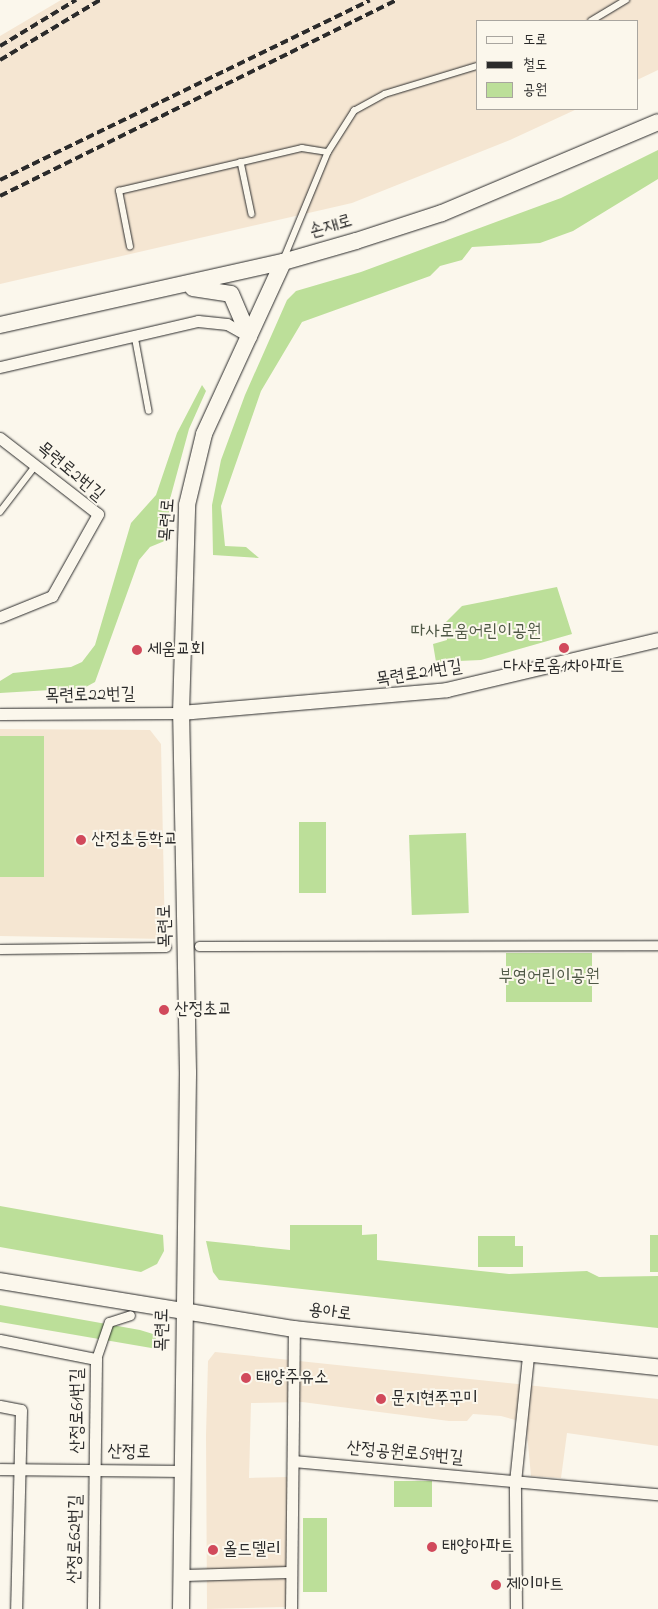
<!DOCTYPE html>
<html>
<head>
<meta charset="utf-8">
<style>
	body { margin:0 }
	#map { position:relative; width:658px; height:1609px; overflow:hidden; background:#fbf7ec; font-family:"Indie Flower","Poor Story",sans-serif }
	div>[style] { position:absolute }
	.built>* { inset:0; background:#f5e6d2 }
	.green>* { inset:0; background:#bcdf99; transform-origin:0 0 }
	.roads { filter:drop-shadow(0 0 1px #2b2b2b) drop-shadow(0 0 1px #2b2b2b) }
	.service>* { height:5.5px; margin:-2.75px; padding:0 2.75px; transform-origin:2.75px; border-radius:2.75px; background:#fbf7ec }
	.pedestrian>* { height:9px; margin:-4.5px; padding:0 4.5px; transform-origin:4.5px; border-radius:4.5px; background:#fbf7ec }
	.minor>* { height:11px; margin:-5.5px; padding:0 5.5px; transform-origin:5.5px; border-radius:5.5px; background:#fbf7ec }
	.tertiary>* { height:14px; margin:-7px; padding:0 7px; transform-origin:7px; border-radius:7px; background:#fbf7ec }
	.secondary>* { height:16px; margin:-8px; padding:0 8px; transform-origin:8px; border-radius:8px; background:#fbf7ec }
	.rail>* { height:4px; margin-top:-2px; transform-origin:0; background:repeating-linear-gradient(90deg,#2b2b2b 0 8px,transparent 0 12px) }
	.dots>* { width:14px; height:14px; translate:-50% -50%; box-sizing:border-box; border:2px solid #fbf7ec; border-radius:50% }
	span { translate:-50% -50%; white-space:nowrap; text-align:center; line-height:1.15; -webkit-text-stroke:4px #fbf7ec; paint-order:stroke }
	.street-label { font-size:18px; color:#2b2b2b }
	.park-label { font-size:18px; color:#4f5846 }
	.poi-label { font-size:18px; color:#2b2b2b }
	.left { translate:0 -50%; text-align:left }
	.legend { position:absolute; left:476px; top:20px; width:162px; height:90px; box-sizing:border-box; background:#fbf7ec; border:1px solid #a8a59f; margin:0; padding:6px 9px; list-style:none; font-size:15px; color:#2b2b2b }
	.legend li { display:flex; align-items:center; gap:10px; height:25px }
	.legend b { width:25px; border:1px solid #a8a59f }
</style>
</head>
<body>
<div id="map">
	<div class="built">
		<i style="clip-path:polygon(61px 0,658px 0,658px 70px,637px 80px,637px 21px,477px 21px,477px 109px,577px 109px,510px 140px,352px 203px,0 284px,0 36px)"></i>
		<i style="clip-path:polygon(0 729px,150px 730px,161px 744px,165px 939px,0 936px)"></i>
		<i style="clip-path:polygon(215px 1352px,658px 1399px,658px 1446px,567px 1433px,561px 1478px,531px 1476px,526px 1423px,501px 1416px,473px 1414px,467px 1421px,449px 1421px,302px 1402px,251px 1403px,249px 1478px,288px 1477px,286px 1607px,207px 1609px,206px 1435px,208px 1361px)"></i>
	</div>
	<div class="green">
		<i style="clip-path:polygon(658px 150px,658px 179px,573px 231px,540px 243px,472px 247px,462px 260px,440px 266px,430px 276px,302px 322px,261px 391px,221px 506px,225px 546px,246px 547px,259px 558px,213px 555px,212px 505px,221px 460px,245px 395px,287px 300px,296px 291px,361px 272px,561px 198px)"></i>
		<i style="clip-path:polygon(202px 385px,206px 391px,189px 429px,170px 499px,167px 540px,150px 547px,139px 560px,95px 682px,84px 688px,0 693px,0 681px,13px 673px,71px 667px,82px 662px,95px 645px,131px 523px,156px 495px,177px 433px)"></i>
		<i style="clip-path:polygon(557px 587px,572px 634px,481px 660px,436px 662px,433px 644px,447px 640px,445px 623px,462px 606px)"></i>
		<i style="left:0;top:736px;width:44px;height:141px"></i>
		<i style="left:299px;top:822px;width:27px;height:71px"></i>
		<i style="left:466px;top:833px;width:80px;height:57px;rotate:88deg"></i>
		<i style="left:506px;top:953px;width:86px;height:49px"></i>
		<i style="clip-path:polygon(0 1206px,163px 1235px,164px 1251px,157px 1264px,141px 1272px,0 1247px)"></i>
		<i style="clip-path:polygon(290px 1225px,362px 1225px,362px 1235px,377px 1234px,377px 1260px,509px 1274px,587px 1271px,599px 1277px,658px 1276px,658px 1328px,219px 1280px,213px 1272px,206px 1241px,290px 1250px)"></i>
		<i style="left:650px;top:1235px;width:8px;height:37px"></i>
		<i style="clip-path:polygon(478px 1236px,515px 1236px,515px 1246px,523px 1246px,523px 1267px,478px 1267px)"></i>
		<i style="clip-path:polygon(0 1305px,140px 1330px,153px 1334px,163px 1350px,0 1322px)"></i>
		<i style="left:394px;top:1481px;width:38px;height:26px"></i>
		<i style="left:303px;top:1518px;width:24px;height:74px"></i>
	</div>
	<div class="roads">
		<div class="service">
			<i style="left:591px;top:21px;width:41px;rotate:-31deg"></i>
			<i style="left:241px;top:162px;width:53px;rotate:78.1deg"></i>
			<i style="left:130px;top:247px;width:57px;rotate:-101.1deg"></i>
			<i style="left:119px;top:191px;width:188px;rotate:-13.2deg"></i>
			<i style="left:302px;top:148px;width:26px;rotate:9deg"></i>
			<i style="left:284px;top:258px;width:115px;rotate:-67.5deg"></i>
			<i style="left:328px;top:152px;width:49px;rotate:-57.6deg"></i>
			<i style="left:354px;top:111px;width:35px;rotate:-29deg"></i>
			<i style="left:385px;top:94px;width:96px;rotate:-16.9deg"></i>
			<i style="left:135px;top:336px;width:76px;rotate:79.4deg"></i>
			<i style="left:0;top:512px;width:59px;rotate:-52.5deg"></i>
		</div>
		<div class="pedestrian">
			<i style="left:199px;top:946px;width:459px;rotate:-0.1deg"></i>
			<i style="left:0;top:949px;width:166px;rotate:-0.7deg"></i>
			<i style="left:96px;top:1359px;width:39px;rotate:-71deg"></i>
			<i style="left:109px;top:1322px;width:22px;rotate:-18deg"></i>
		</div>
		<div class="minor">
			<i style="left:0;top:367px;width:203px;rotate:-13.1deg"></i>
			<i style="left:198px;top:321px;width:29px;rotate:6deg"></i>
			<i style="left:227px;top:324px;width:25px;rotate:29deg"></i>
			<i style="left:0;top:438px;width:124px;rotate:37.8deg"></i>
			<i style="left:98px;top:514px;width:94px;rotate:119.3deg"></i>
			<i style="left:52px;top:596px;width:56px;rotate:158deg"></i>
			<i style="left:0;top:714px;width:181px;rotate:-0.3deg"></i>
			<i style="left:0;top:1340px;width:98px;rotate:11.2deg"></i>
			<i style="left:96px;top:1359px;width:250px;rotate:90.7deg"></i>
			<i style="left:0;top:1406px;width:21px;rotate:11deg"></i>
			<i style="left:21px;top:1410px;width:199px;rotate:91.4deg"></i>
			<i style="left:293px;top:1461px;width:366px;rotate:5.2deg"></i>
			<i style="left:0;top:1469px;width:179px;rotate:0.6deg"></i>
			<i style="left:181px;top:1575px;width:110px;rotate:-1.6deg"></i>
			<i style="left:291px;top:1609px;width:280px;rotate:-89.4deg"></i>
			<i style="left:516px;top:1609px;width:127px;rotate:-90.5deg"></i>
			<i style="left:515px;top:1482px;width:127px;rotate:-84.1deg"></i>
		</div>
		<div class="tertiary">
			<i style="left:181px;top:713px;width:267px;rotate:-4.9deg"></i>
			<i style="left:447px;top:690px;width:217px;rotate:-13.3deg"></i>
		</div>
		<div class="secondary">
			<i style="left:193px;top:288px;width:38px;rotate:9deg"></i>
			<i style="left:231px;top:294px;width:46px;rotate:66.8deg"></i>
			<i style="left:0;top:325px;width:290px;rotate:-12.6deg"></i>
			<i style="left:283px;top:262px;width:76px;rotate:-16deg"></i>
			<i style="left:356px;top:241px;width:90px;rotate:-18deg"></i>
			<i style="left:442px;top:213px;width:234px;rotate:-22.8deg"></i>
			<i style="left:0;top:1281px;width:298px;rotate:9.3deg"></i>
			<i style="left:294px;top:1329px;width:366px;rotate:6deg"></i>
			<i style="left:181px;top:1609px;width:537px;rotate:-89.25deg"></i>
			<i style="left:188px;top:1072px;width:359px;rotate:-91.1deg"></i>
			<i style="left:181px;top:713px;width:208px;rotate:-88.3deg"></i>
			<i style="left:187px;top:505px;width:73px;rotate:-76.5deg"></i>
			<i style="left:204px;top:434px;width:189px;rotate:-65.3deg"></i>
		</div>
	</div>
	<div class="rail">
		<i style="left:0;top:46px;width:89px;rotate:-31.2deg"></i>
		<i style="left:0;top:60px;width:117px;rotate:-31deg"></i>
		<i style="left:0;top:180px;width:411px;rotate:-25.9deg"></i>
		<i style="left:0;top:196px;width:443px;rotate:-26.3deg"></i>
	</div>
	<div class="dots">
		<i style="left:564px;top:648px;background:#d1495b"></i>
		<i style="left:137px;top:650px;background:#d1495b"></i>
		<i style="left:81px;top:840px;background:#d1495b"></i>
		<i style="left:164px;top:1010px;background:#d1495b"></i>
		<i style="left:246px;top:1378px;background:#d1495b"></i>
		<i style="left:381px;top:1399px;background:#d1495b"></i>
		<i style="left:432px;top:1547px;background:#d1495b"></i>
		<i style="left:213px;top:1550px;background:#d1495b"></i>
		<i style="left:496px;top:1585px;background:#d1495b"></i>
	</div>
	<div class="street-label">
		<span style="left:331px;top:227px;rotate:-16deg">손재로</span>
		<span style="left:70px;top:472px;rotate:40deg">목련로2번길</span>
		<span style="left:168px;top:520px;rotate:-86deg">목련로</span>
		<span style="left:419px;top:674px;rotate:-9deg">목련로21번길</span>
		<span style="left:90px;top:696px;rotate:-1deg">목련로22번길</span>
		<span style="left:166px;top:926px;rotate:-91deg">목련로</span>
		<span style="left:330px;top:1313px;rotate:7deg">용아로</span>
		<span style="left:163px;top:1330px;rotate:-89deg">목련로</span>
		<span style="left:78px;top:1411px;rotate:-90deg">산정로61번길</span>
		<span style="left:129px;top:1453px;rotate:1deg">산정로</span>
		<span style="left:405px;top:1454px;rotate:5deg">산정공원로59번길</span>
		<span style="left:76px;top:1539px;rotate:-89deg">산정로62번길</span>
	</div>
	<div class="park-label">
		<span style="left:476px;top:632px">따사로움어린이공원</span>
		<span style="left:549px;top:977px">부영어린이공원</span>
	</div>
	<div class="poi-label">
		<span class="left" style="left:147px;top:650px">세움교회</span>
		<span style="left:564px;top:667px">다사로움1차아파트</span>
		<span class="left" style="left:91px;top:840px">산정초등학교</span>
		<span class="left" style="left:174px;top:1010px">산정초교</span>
		<span class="left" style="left:256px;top:1378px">태양주유소</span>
		<span class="left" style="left:391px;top:1399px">문지현쭈꾸미</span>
		<span class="left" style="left:442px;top:1547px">태양아파트</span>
		<span class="left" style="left:223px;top:1550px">올드델리</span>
		<span class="left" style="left:506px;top:1585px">제이마트</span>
	</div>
	<ul class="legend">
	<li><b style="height:6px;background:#fbf7ec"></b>도로</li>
	<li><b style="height:6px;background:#2b2b2b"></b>철도</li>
	<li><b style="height:14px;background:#bcdf99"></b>공원</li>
	</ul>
</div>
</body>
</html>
